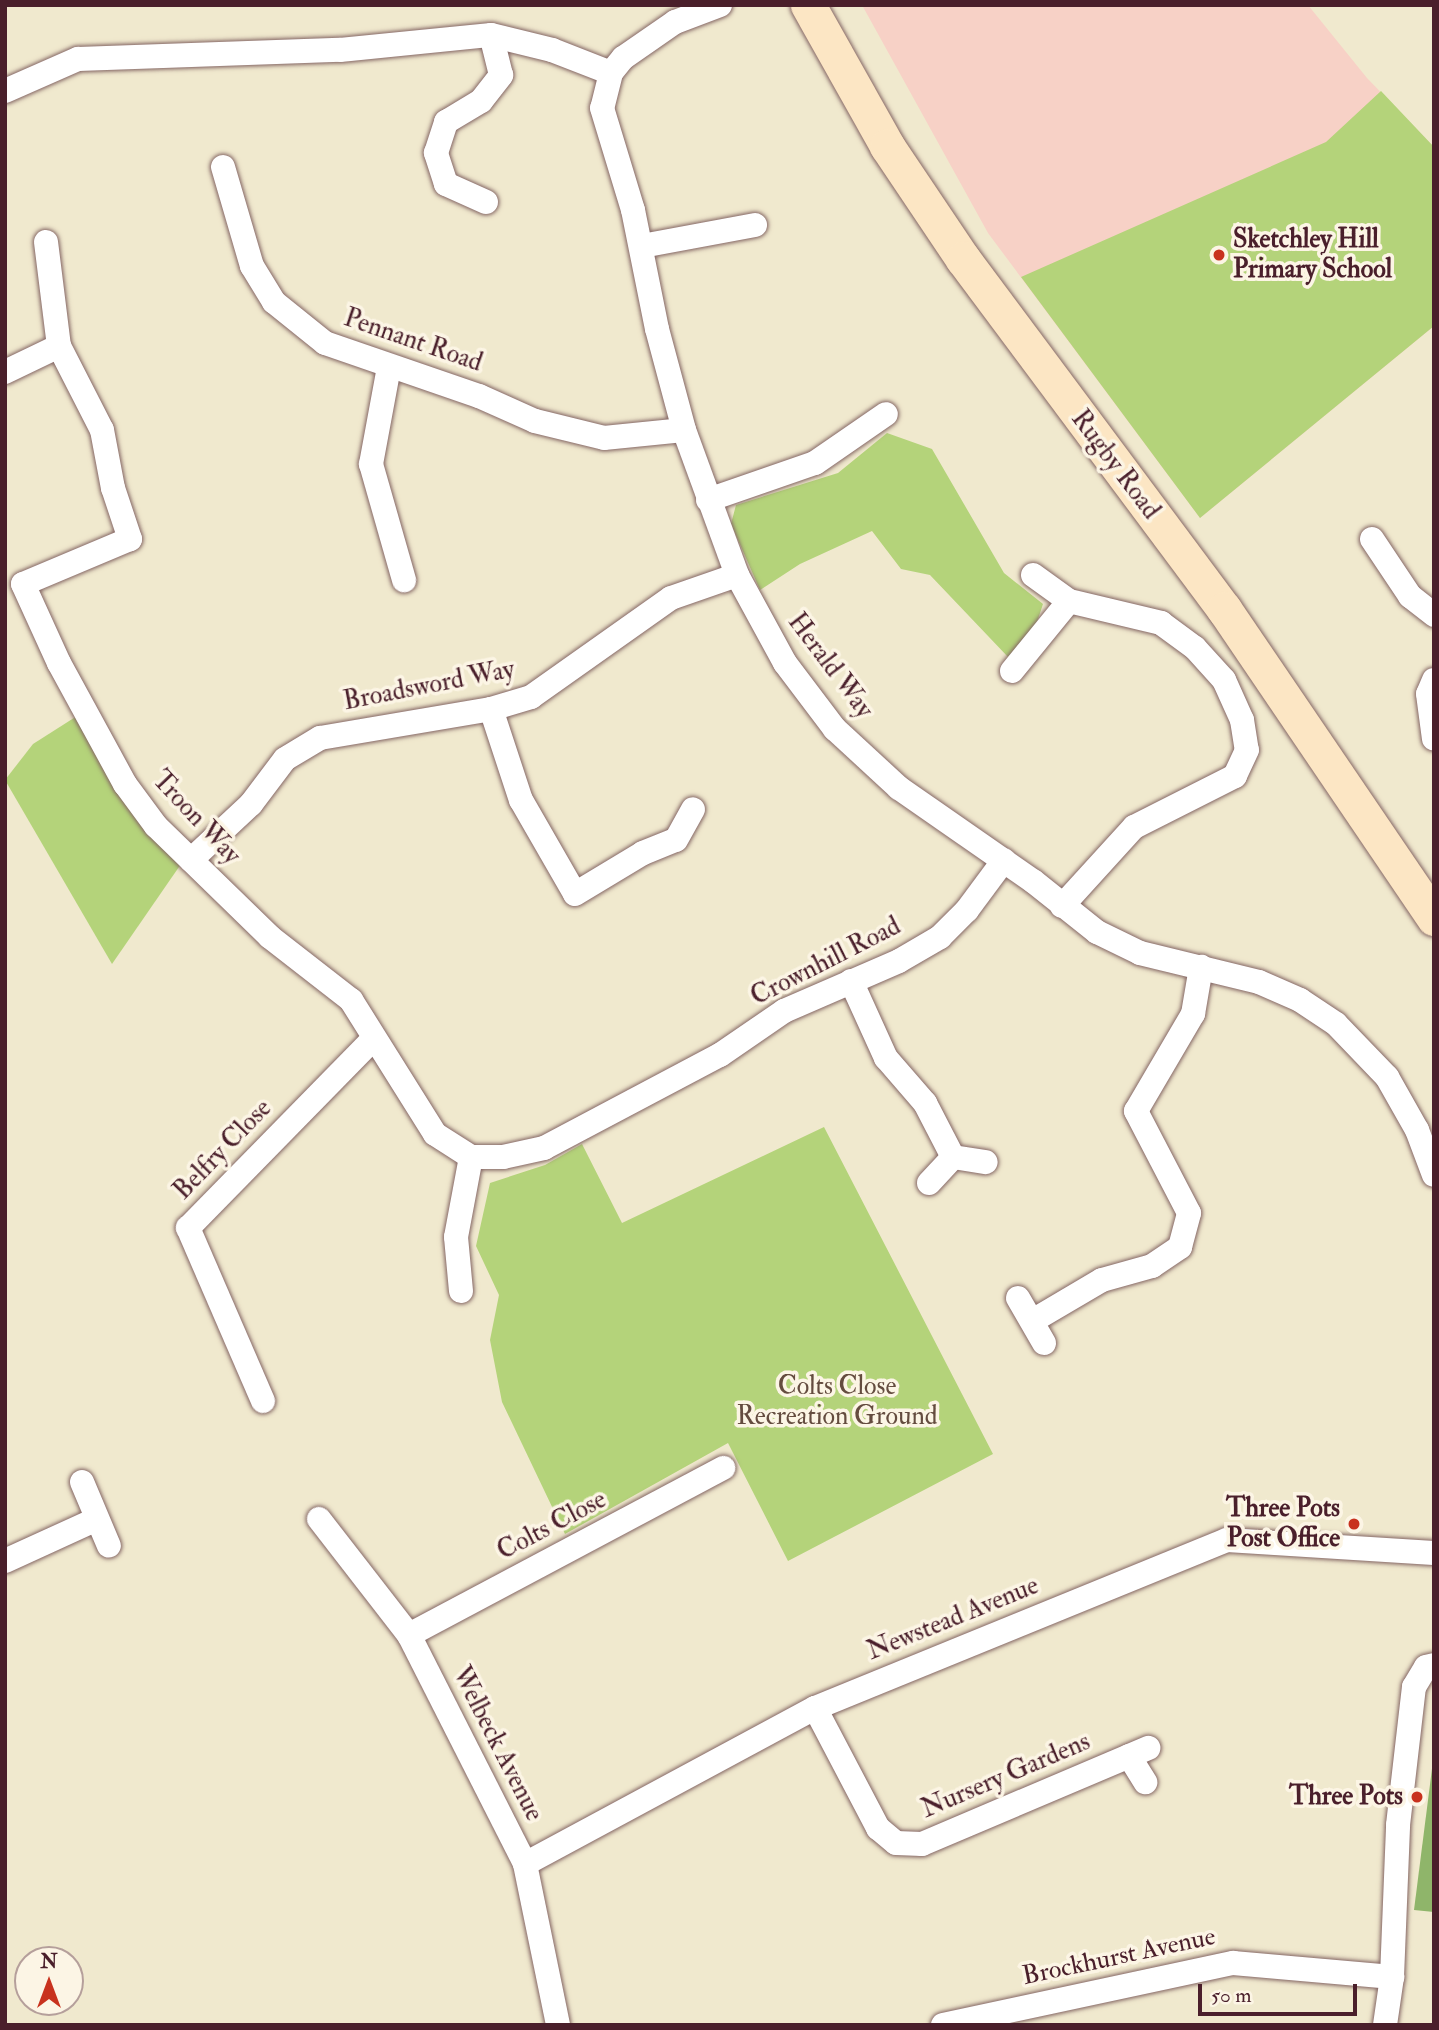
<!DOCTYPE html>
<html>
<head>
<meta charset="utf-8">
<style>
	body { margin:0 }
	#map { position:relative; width:1439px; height:2030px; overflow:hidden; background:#f0e9ce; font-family:"IM FELL Double Pica",serif }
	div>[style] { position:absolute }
	.built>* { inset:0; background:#f7d1c6 }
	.green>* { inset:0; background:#b4d37a }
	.forest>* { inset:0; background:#8fb56a }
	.roads { filter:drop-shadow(0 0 2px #846664) drop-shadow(0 0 2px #846664) }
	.minor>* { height:24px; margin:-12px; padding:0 12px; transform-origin:12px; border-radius:12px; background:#fff }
	.secondary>* { height:35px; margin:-17.5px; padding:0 17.5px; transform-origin:17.5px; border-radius:17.5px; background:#fce6c4 }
	.dots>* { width:19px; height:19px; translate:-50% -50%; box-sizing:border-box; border:4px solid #fcf5e5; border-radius:50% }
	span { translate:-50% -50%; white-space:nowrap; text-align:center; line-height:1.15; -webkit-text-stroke:7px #fcf5e5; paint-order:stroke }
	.poi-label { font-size:26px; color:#4a1f2b; font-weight:700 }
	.left { translate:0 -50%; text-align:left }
	.right { translate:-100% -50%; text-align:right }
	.street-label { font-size:26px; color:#4a1f2b }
	.park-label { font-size:26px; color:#644c3f }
	.frame { position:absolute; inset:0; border:7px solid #4a1f2b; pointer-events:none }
	.north { position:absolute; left:14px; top:1946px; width:70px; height:70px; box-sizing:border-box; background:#fcf5e5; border:2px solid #b59f9b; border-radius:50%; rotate:0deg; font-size:19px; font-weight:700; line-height:28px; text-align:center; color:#4a1f2b }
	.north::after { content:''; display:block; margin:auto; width:24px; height:32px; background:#c8321e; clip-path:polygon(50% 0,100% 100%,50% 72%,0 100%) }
	.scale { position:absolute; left:1198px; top:1984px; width:159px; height:32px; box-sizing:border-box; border:4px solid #4a1f2b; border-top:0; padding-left:9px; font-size:21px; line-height:24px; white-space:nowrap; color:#4a1f2b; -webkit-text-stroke:5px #fcf5e5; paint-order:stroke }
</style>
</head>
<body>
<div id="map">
	<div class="built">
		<i style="clip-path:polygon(862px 5px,1308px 5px,1367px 78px,1434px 147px,1434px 326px,1200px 518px,988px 233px)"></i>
	</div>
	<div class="green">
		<i style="clip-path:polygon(1381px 91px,1434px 147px,1434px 326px,1200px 518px,1021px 277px,1326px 142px)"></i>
		<i style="clip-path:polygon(887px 433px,932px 449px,1004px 573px,1043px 604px,1036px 625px,1008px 657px,930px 575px,901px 569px,872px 531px,800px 564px,760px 590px,731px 524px,736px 505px,838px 473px)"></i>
		<i style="clip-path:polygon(77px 716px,181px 864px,112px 964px,5px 780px,33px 744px)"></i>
		<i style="clip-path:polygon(824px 1127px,993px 1454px,788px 1561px,728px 1443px,565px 1534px,502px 1402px,490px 1340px,499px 1295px,476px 1246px,490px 1183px,545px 1165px,582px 1144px,622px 1223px)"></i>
	</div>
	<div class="forest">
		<i style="clip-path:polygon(1434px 1753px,1434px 1912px,1414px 1910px)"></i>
	</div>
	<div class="roads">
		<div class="minor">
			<i style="left:720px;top:5px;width:48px;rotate:159.3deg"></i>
			<i style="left:675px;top:22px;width:63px;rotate:145.3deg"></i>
			<i style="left:623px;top:58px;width:19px;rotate:129deg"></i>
			<i style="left:611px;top:73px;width:36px;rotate:104deg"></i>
			<i style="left:602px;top:108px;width:107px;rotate:73.1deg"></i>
			<i style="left:633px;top:210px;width:121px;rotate:78.6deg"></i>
			<i style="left:657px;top:329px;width:105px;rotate:75deg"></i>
			<i style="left:684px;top:430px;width:154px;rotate:69.9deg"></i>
			<i style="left:737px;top:575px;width:100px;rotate:61.4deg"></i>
			<i style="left:785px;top:663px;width:83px;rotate:52.9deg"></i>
			<i style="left:835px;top:729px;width:87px;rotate:42.7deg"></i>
			<i style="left:899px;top:788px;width:163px;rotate:34.8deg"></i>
			<i style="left:1033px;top:881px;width:82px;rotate:38.6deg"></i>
			<i style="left:1097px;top:932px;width:48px;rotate:26deg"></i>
			<i style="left:1140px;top:953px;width:122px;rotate:13.7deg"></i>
			<i style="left:1259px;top:982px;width:45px;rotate:23.7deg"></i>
			<i style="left:1300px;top:1000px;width:43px;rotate:33.7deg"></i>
			<i style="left:1336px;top:1024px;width:74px;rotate:46.1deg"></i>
			<i style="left:1387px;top:1077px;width:61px;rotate:60.5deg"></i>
			<i style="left:1417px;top:1130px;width:48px;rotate:69.3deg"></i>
			<i style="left:5px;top:91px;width:80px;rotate:-23.7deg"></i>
			<i style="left:78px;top:59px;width:262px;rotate:-2deg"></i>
			<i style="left:340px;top:50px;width:152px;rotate:-5.7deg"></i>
			<i style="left:491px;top:35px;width:63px;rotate:13.8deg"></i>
			<i style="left:552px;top:50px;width:63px;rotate:21.3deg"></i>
			<i style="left:223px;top:167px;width:103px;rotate:73.7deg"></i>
			<i style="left:252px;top:266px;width:42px;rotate:58.6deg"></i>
			<i style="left:274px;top:302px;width:65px;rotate:38.8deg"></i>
			<i style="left:325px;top:343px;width:163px;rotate:19deg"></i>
			<i style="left:479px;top:396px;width:61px;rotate:24.1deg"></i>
			<i style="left:535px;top:421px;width:71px;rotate:13.8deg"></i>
			<i style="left:604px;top:438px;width:80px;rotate:-5.7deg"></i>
			<i style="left:486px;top:202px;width:44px;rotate:-155.8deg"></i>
			<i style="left:446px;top:184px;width:33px;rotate:-108deg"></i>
			<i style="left:436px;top:153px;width:33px;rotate:-72deg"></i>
			<i style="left:446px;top:122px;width:41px;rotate:-31deg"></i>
			<i style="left:481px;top:101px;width:33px;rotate:-52deg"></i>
			<i style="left:501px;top:75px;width:41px;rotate:-104deg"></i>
			<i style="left:46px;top:242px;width:105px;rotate:82.9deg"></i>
			<i style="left:642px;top:246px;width:115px;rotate:-10.5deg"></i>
			<i style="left:389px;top:367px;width:99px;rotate:100.5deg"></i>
			<i style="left:371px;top:464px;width:121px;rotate:74.1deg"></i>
			<i style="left:5px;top:372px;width:60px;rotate:-25.7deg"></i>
			<i style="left:59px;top:346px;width:94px;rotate:62.9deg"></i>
			<i style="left:102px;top:430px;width:59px;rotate:79.3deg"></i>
			<i style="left:113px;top:488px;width:54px;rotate:71.6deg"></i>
			<i style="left:130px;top:539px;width:116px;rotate:157.2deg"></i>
			<i style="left:23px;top:584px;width:87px;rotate:65.5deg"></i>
			<i style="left:59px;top:663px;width:138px;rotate:61.4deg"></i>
			<i style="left:125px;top:784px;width:52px;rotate:53.6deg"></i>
			<i style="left:156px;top:826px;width:159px;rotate:44.2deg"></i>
			<i style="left:270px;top:937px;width:103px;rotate:37.9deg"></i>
			<i style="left:351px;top:1000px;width:158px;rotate:57.9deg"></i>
			<i style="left:435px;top:1134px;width:43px;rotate:32.6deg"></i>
			<i style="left:471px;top:1157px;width:32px"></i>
			<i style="left:503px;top:1157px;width:42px;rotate:-12.4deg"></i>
			<i style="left:544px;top:1148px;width:199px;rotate:-27.9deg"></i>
			<i style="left:720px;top:1055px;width:78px;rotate:-34.5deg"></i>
			<i style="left:784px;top:1011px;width:125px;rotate:-23.5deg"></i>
			<i style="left:899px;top:961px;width:48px;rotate:-30.3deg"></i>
			<i style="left:940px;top:937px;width:38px;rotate:-45deg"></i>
			<i style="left:967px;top:910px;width:62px;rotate:-53.5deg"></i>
			<i style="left:708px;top:500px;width:113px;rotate:-19.1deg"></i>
			<i style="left:815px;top:463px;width:86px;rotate:-34.6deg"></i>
			<i style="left:1372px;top:539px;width:69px;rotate:56.3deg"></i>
			<i style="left:1410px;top:596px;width:31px;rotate:38deg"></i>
			<i style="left:1033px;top:575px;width:44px;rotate:35.8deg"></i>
			<i style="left:1069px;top:601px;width:95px;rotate:13.4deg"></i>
			<i style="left:1161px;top:623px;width:42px;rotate:36.3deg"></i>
			<i style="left:1195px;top:648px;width:43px;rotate:47.8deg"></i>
			<i style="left:1224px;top:680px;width:44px;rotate:65.8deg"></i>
			<i style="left:1242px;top:720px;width:30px;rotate:81deg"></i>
			<i style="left:1247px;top:750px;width:29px;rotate:115deg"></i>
			<i style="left:1235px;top:776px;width:113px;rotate:153.2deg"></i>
			<i style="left:1134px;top:827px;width:107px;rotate:132.3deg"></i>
			<i style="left:1012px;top:671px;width:90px;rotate:-50.8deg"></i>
			<i style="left:1434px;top:680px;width:15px;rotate:113deg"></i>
			<i style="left:1428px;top:694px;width:45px;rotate:82.4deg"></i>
			<i style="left:491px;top:709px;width:96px;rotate:71.8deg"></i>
			<i style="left:521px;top:800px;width:108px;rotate:60.1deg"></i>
			<i style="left:575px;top:894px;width:79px;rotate:-31.1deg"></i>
			<i style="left:643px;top:853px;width:35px;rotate:-22deg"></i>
			<i style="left:676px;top:840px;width:35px;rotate:-61deg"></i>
			<i style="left:191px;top:860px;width:82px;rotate:-43deg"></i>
			<i style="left:251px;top:804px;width:56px;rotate:-52.9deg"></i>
			<i style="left:285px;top:759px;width:41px;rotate:-31deg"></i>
			<i style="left:320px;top:738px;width:173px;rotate:-9.6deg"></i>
			<i style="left:491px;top:709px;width:42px;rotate:-16.7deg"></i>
			<i style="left:531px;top:697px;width:171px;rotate:-35.3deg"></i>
			<i style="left:671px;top:598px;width:70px;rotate:-19.2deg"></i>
			<i style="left:851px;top:981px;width:85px;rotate:65.6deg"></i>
			<i style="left:886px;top:1058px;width:60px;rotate:49.1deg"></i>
			<i style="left:925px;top:1103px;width:61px;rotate:62.6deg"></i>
			<i style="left:953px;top:1157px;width:33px;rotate:9deg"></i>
			<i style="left:929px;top:1183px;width:35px;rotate:-47deg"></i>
			<i style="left:461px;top:1291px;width:54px;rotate:-95.3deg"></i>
			<i style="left:456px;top:1237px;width:81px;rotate:-79.4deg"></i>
			<i style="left:1018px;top:1298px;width:52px;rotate:60deg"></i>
			<i style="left:1034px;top:1320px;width:79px;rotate:-30.5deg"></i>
			<i style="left:1102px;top:1280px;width:52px;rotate:-15.6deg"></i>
			<i style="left:1152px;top:1266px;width:34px;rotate:-34deg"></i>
			<i style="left:1180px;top:1247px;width:35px;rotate:-75deg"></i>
			<i style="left:1189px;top:1213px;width:115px;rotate:-117.5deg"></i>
			<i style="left:1136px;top:1111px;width:113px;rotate:-59.6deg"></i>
			<i style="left:1193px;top:1014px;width:48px;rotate:-80.3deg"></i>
			<i style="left:263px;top:1401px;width:189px;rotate:-113.4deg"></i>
			<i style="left:188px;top:1228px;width:264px;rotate:-45.6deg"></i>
			<i style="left:82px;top:1482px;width:69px;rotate:67.1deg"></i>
			<i style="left:319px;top:1519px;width:147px;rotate:52.2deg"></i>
			<i style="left:409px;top:1635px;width:257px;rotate:63.1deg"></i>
			<i style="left:525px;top:1864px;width:164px;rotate:78.4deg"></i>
			<i style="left:5px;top:1561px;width:99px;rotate:-24.5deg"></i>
			<i style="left:409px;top:1635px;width:356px;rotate:-28deg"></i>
			<i style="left:815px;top:1708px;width:136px;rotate:62.3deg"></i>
			<i style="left:878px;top:1828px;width:23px;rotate:40deg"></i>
			<i style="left:896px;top:1843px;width:26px;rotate:2deg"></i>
			<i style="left:922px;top:1844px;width:246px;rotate:-23deg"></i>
			<i style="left:1129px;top:1756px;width:31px;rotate:58deg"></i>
			<i style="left:525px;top:1864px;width:329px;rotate:-28.3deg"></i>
			<i style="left:815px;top:1708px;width:445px;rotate:-22.2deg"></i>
			<i style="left:1227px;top:1540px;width:207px;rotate:3.6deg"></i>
			<i style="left:943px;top:2025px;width:297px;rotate:-12.1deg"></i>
			<i style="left:1233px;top:1963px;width:160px;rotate:5deg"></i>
			<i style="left:1385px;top:2025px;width:49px;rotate:-81.7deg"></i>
			<i style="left:1392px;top:1977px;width:152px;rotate:-87.7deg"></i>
			<i style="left:1398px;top:1825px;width:139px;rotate:-83.4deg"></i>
			<i style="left:1414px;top:1687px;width:23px;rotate:-59deg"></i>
			<i style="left:1426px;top:1667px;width:8px;rotate:-14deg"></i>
		</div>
		<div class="secondary">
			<i style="left:808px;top:5px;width:162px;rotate:60.7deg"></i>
			<i style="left:887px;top:146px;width:136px;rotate:56.1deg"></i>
			<i style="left:963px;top:259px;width:437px;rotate:53.3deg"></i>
			<i style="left:1224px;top:609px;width:374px;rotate:55.8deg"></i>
		</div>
	</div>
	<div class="dots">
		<i style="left:1219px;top:255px;background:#c8321e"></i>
		<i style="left:1354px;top:1524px;background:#c8321e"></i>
		<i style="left:1417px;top:1797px;background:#c8321e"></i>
	</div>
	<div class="poi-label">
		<span class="left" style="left:1233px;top:255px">Sketchley Hill<br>Primary School</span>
		<span class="right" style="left:1340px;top:1524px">Three Pots<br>Post Office</span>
		<span class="right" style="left:1403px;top:1797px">Three Pots</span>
	</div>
	<div class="street-label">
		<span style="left:413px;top:341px;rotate:19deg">Pennant Road</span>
		<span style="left:1115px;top:465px;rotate:53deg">Rugby Road</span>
		<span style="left:830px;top:666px;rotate:53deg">Herald Way</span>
		<span style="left:429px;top:686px;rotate:-11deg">Broadsword Way</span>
		<span style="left:196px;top:818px;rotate:47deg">Troon Way</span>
		<span style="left:826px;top:962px;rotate:-27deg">Crownhill Road</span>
		<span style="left:223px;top:1150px;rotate:-46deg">Belfry Close</span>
		<span style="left:552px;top:1526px;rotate:-28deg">Colts Close</span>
		<span style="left:953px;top:1619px;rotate:-22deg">Newstead Avenue</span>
		<span style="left:497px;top:1744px;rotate:63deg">Welbeck Avenue</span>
		<span style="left:1006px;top:1776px;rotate:-23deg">Nursery Gardens</span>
		<span style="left:1119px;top:1957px;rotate:-12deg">Brockhurst Avenue</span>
	</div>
	<div class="park-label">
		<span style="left:837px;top:1402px">Colts Close<br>Recreation Ground</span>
	</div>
	<div class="frame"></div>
	<div class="north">N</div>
	<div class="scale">50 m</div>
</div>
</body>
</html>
